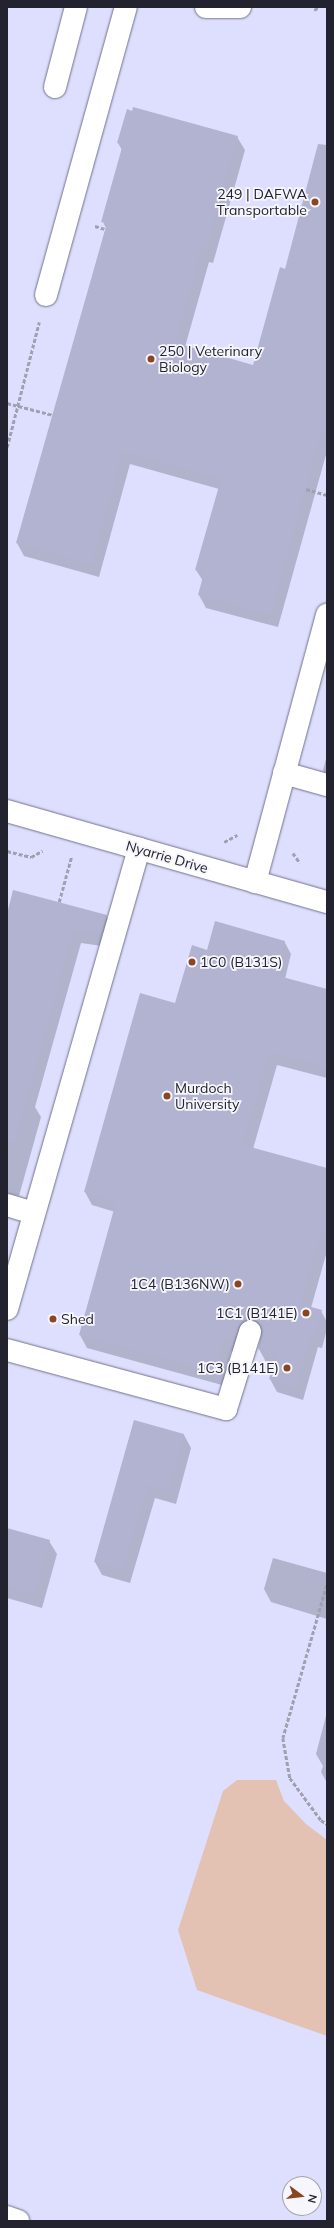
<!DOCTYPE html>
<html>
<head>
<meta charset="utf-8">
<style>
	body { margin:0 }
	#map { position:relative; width:334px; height:2228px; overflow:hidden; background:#e7e7fb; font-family:Mulish,sans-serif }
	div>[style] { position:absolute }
	.built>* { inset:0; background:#dedffe }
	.green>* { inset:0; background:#e3c2b4 }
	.shadow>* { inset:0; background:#0003 }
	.building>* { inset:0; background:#b2b3d1 }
	.path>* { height:2.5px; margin-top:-1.25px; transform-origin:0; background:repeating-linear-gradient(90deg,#a0a0b1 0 4px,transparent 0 6px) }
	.roads { filter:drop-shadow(0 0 1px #71718d) drop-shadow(0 0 1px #71718d) }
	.minor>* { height:22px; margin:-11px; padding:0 11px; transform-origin:11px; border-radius:11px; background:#fff }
	.dots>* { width:11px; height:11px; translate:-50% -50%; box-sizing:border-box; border:2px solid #f6f6fc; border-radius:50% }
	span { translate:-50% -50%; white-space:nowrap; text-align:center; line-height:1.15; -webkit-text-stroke:3.5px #f6f6fc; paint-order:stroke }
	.poi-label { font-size:14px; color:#23232f }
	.right { translate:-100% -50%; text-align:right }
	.left { translate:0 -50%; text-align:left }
	.street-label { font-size:14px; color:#23232f }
	.frame { position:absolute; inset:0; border:8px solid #23232f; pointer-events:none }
	.north { position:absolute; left:282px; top:2176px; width:40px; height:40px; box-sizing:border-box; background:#f6f6fc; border:1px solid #a2a2aa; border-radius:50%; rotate:105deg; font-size:11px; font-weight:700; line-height:16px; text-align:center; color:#23232f }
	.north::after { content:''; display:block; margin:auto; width:14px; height:18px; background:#8c4521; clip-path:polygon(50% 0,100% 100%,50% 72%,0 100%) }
</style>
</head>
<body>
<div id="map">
	<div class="built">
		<i style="clip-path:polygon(evenodd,7px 7px,327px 7px,327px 2221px,7px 2221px,7px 7px,290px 2184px,314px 2184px,314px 2208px,290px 2208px,290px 2184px)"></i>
	</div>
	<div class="green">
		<i style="clip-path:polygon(237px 1780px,276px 1780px,284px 1801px,306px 1824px,327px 1840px,327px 2036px,197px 1990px,178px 1930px,223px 1791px)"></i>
	</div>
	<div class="shadow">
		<i style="clip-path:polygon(237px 137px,245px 150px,213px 263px,209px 262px,185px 347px,254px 366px,286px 270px,327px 184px,327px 451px,278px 627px,206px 608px,199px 595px,203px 581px,196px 570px,219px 489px,130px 464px,99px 577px,24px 556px,17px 543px,106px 228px,103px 222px,122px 150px,118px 143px)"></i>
		<i style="clip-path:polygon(327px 755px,327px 778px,323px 770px)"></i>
		<i style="clip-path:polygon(106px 916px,114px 929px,109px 947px,81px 943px,35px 1107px,41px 1117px,19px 1196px,7px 1193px,7px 918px)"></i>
		<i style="clip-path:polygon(284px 941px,291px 954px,285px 979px,327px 990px,327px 1078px,277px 1065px,253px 1149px,327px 1169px,327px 1251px,311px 1308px,321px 1311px,327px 1322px,327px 1329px,322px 1348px,318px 1347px,303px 1400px,277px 1392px,270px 1379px,275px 1364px,266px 1362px,259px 1349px,263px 1335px,255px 1332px,241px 1354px,231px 1351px,222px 1385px,87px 1348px,80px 1335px,115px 1212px,92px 1205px,85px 1192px,176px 1004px,207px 951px)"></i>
		<i style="clip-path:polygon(134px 1421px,184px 1435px,191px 1448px,176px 1504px,155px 1498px,130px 1583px,102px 1575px,95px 1562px)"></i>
		<i style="clip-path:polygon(7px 1529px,49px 1541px,57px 1554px,42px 1608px,7px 1598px)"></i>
		<i style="clip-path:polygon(273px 1558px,327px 1573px,327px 1619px,271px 1602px,264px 1589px)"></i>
		<i style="clip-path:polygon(327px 1712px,327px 1783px,321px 1772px,323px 1766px,316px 1754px)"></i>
	</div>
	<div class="building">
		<i style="clip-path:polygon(133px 107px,238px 136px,206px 250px,202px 249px,176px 343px,253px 365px,280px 267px,285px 269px,318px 144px,327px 145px,327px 412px,271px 615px,198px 595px,204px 573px,195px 570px,221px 479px,123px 452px,92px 565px,16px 543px,107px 223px,101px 222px,123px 144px,117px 143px,127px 109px,132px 111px)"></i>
		<i style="clip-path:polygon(13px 890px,107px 915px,102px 934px,74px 931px,15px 1142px,7px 1141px,7px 914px)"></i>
		<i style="clip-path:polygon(215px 921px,285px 941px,275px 975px,327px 989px,327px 1068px,270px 1052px,243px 1145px,327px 1168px,327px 1213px,301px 1304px,322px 1310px,315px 1336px,311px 1335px,296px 1388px,269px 1379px,277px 1355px,258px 1349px,262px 1330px,253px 1320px,241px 1323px,234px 1342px,224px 1339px,215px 1373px,79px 1335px,116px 1202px,84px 1192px,140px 993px,175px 1003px,192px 945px,207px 950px)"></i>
		<i style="clip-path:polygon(134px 1420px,184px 1434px,169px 1491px,148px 1485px,123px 1570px,94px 1562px)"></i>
		<i style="clip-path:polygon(7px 1528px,50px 1540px,35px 1596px,7px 1588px)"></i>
	</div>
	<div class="path">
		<i style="left:314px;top:10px;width:6px;rotate:-31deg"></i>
		<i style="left:95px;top:226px;width:10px;rotate:17deg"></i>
		<i style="left:7px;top:403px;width:48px;rotate:14.6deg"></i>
		<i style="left:7px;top:447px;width:129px;rotate:-75.6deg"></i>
		<i style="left:306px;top:489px;width:22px;rotate:16deg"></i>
		<i style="left:224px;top:842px;width:15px;rotate:-28deg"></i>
		<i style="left:7px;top:851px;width:25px;rotate:14deg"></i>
		<i style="left:31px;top:857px;width:13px;rotate:-29deg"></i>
		<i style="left:293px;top:853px;width:12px;rotate:55deg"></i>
		<i style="left:59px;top:902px;width:46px;rotate:-74.7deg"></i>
		<i style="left:327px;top:1585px;width:159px;rotate:106deg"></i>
		<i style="left:283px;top:1738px;width:41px;rotate:80.1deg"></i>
		<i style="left:290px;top:1778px;width:52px;rotate:53.6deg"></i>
		<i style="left:321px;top:1820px;width:7px;rotate:34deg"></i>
	</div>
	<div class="roads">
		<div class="minor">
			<i style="left:206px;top:7px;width:34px"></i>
			<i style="left:55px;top:87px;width:83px;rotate:-75.3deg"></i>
			<i style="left:46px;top:295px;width:299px;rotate:-74.5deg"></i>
			<i style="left:284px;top:773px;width:45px;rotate:15.6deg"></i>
			<i style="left:7px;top:811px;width:333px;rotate:15.9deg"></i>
			<i style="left:255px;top:882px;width:277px;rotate:-74.9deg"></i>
			<i style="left:7px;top:1205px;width:27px;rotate:17deg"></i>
			<i style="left:7px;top:1309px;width:479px;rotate:-74deg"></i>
			<i style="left:7px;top:1350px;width:227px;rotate:15.1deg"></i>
			<i style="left:226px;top:1409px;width:81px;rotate:-72.7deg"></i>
			<i style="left:7px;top:2217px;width:12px;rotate:20deg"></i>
		</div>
	</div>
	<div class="dots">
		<i style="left:315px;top:202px;background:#8c4521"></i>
		<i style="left:151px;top:359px;background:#8c4521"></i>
		<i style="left:192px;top:962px;background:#8c4521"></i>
		<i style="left:167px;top:1096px;background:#8c4521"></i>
		<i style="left:238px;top:1284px;background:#8c4521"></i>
		<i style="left:306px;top:1313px;background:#8c4521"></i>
		<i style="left:53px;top:1319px;background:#8c4521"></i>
		<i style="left:287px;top:1368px;background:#8c4521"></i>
	</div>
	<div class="poi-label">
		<span class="right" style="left:307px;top:202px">249 | DAFWA<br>Transportable</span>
		<span class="left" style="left:159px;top:359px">250 | Veterinary<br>Biology</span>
		<span class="left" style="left:200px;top:962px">1C0 (B131S)</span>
		<span class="left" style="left:175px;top:1096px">Murdoch<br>University</span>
		<span class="right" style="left:230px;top:1284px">1C4 (B136NW)</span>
		<span class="right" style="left:298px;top:1313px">1C1 (B141E)</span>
		<span class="left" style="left:61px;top:1319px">Shed</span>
		<span class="right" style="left:279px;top:1368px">1C3 (B141E)</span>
	</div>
	<div class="street-label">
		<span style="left:167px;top:857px;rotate:16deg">Nyarrie Drive</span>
	</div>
	<div class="frame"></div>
	<div class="north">N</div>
</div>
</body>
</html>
